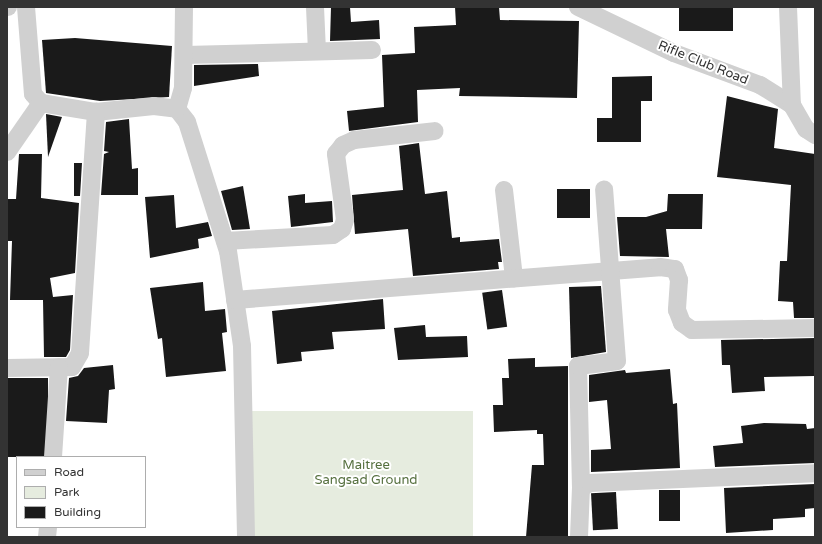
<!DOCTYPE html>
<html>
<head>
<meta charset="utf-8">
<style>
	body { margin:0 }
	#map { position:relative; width:822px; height:544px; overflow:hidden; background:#fff; font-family:"Varela Round",sans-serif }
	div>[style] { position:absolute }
	.green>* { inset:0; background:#e6ecdf; transform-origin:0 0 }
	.building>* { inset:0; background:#1a1a1a; transform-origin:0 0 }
	.street>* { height:18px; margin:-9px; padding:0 9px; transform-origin:9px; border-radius:9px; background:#d0d0d0 }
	span { translate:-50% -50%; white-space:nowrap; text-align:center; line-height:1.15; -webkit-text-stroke:4px #fff; paint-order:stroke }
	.street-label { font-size:13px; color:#333 }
	.park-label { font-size:13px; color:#56703f }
	.frame { position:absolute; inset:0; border:8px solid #333; pointer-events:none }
	.legend { position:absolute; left:16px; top:456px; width:130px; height:72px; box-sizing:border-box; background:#fff; border:1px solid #adadad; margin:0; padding:5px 7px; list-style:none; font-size:12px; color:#333 }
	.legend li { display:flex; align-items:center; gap:8px; height:20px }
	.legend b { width:20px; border:1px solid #adadad }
</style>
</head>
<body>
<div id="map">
	<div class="green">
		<i style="left:251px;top:411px;width:222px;height:126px"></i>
	</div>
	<div class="building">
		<i style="clip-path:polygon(331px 7px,350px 7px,351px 22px,379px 20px,380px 39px,330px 41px)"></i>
		<i style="clip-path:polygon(455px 7px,499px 7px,500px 20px,579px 21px,577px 98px,459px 96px,460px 88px,417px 90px,418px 122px,349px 131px,347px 111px,384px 107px,382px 55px,415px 53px,414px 27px,456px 25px)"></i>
		<i style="left:679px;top:7px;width:54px;height:24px"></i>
		<i style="clip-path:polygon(75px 38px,172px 46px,169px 97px,100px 101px,46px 93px,42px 40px)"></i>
		<i style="clip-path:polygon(258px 64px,259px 76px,194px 86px,194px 65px)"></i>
		<i style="clip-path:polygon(652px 76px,652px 101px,641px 101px,641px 142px,597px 142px,597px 118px,612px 118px,612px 77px)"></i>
		<i style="clip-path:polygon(727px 96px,778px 109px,774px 148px,815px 154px,815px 318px,794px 318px,793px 302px,778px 301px,780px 261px,787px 261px,791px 185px,717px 177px)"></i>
		<i style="clip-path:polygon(46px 114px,62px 117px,48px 157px)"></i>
		<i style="clip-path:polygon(129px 119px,132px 169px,138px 168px,138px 195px,101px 195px,104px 154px,109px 152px,104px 151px,106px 122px)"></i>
		<i style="clip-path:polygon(419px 143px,425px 194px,447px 191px,452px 238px,460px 237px,460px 242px,499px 239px,502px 262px,498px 262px,499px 269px,413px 276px,408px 229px,355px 234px,352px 195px,403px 190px,399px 146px)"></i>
		<i style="clip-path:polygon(19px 154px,42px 154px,41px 198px,79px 203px,75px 273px,50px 278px,53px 297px,73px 295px,70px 350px,66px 357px,44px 357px,43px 300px,10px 300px,12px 241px,7px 241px,7px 199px,16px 199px)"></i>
		<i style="clip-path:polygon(74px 163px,82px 163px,80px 196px,74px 196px)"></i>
		<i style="clip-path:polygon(243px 186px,250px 229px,232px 230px,221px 191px)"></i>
		<i style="left:557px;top:189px;width:33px;height:29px"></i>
		<i style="clip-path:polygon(305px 194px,305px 203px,332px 201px,333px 222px,291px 227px,288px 196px)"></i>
		<i style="clip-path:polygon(668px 194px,703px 194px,702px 229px,666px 229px,669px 257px,620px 256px,617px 217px,646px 217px,667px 211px)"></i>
		<i style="clip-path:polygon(174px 195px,176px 228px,208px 222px,212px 236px,198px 239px,199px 248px,150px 258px,145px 197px)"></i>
		<i style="clip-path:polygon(203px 282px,205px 311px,225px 309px,227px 332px,222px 333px,226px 371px,166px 377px,162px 338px,158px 339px,150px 288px)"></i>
		<i style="clip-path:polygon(601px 286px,606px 352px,571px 358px,569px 287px)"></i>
		<i style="left:502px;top:290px;width:37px;height:20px;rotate:82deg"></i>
		<i style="clip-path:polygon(383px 299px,385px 329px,332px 332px,334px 349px,301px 352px,302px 361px,277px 364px,272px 311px)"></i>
		<i style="clip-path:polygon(425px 325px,426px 337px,467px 336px,468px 357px,398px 360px,394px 328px)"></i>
		<i style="clip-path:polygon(815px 338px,815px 376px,764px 377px,765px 391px,732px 393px,730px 365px,722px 365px,721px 340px)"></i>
		<i style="clip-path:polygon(535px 358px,535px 367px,568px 366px,568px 537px,526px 537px,532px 465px,544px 465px,543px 434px,537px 434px,537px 430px,494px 432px,493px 405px,503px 405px,502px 378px,509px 378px,508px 359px)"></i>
		<i style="clip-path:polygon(113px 365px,115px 389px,109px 390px,107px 423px,66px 421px,69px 378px,78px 376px,84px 368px)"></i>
		<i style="clip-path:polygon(670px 369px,673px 404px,677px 403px,680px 468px,591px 472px,591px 450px,611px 449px,607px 400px,589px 402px,589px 375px,625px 370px,626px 373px)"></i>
		<i style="left:7px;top:378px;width:41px;height:79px"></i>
		<i style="clip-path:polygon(764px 423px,806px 424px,807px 429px,815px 428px,815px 463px,715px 467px,713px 446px,743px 443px,741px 426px)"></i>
		<i style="clip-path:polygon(815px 484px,815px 508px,805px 509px,805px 517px,773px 519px,773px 530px,726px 533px,724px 488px)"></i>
		<i style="left:659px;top:490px;width:21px;height:31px"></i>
		<i style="left:616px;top:492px;width:37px;height:25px;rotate:87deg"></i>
	</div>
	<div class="street">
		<i style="left:7px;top:7px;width:1px"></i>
		<i style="left:26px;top:7px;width:87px;rotate:85.4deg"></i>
		<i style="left:33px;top:94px;width:12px;rotate:48deg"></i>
		<i style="left:41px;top:103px;width:56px;rotate:9.3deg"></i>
		<i style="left:96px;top:112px;width:58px;rotate:-5.9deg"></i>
		<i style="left:154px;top:106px;width:23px;rotate:7deg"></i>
		<i style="left:177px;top:109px;width:16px;rotate:52deg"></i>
		<i style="left:187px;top:122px;width:135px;rotate:72.4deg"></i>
		<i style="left:228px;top:251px;width:96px;rotate:81.6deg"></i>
		<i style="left:242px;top:346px;width:191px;rotate:88.8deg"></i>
		<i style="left:315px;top:7px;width:44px;rotate:87.4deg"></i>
		<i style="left:578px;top:7px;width:106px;rotate:25.6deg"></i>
		<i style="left:674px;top:53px;width:92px;rotate:20.4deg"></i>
		<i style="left:760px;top:85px;width:38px;rotate:32deg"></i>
		<i style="left:792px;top:105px;width:28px;rotate:60deg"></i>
		<i style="left:806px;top:129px;width:11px;rotate:34deg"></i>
		<i style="left:788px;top:7px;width:98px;rotate:87.7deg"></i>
		<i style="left:185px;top:55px;width:187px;rotate:-1.5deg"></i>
		<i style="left:177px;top:109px;width:22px;rotate:-74deg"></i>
		<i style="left:183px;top:88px;width:81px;rotate:-89.3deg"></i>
		<i style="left:7px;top:152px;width:60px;rotate:-55.2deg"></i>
		<i style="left:504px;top:190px;width:89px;rotate:83.5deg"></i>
		<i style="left:225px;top:241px;width:108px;rotate:-3.2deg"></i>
		<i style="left:333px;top:235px;width:11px;rotate:-34deg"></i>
		<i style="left:342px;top:229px;width:9px;rotate:-72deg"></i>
		<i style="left:345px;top:220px;width:67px;rotate:-97.8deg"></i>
		<i style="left:336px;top:154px;width:11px;rotate:-52deg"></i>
		<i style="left:343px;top:145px;width:12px;rotate:-24deg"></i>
		<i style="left:354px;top:140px;width:81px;rotate:-6.3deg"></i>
		<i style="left:235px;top:300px;width:426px;rotate:-4.4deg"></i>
		<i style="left:660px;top:267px;width:15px;rotate:8deg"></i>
		<i style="left:675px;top:269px;width:12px;rotate:70deg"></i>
		<i style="left:679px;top:280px;width:30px;rotate:94deg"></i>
		<i style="left:677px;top:310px;width:14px;rotate:69deg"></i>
		<i style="left:682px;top:323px;width:12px;rotate:35deg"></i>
		<i style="left:692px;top:330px;width:123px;rotate:-0.9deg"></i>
		<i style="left:7px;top:368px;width:65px;rotate:-0.9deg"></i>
		<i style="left:72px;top:367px;width:16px;rotate:-60deg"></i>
		<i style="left:80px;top:353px;width:242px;rotate:-86.2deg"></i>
		<i style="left:53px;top:457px;width:90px;rotate:-86.2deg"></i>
		<i style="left:581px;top:488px;width:122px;rotate:-91.4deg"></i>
		<i style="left:578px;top:366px;width:39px;rotate:-7deg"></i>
		<i style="left:617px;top:361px;width:172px;rotate:-94.3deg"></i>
		<i style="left:47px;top:537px;width:10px;rotate:-84deg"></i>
		<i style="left:579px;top:537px;width:49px;rotate:-87.7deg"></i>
		<i style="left:581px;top:488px;width:10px;rotate:-29deg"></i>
		<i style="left:590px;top:483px;width:225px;rotate:-2.5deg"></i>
	</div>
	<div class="street-label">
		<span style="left:703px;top:63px;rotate:22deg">Rifle Club Road</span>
	</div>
	<div class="park-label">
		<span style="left:366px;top:473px">Maitree<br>Sangsad Ground</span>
	</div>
	<div class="frame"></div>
	<ul class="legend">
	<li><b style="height:5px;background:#d0d0d0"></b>Road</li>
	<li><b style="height:11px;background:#e6ecdf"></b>Park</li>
	<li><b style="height:11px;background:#1a1a1a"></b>Building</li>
	</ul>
</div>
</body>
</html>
